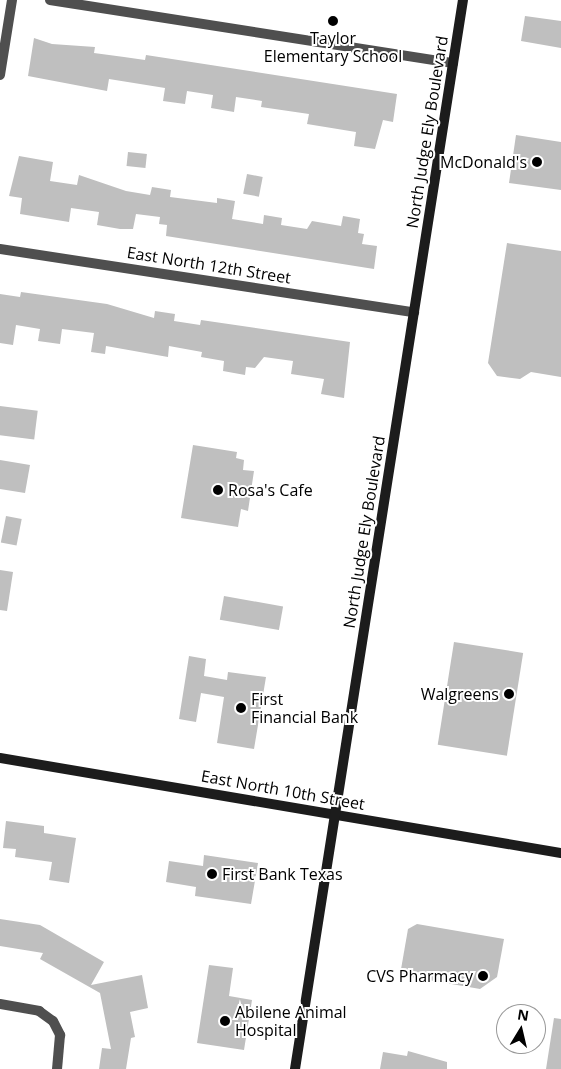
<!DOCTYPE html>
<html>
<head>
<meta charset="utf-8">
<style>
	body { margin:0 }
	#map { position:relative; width:561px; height:1069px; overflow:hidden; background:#fff; font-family:"Open Sans",sans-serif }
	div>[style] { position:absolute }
	.building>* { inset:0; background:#bfbfbf; transform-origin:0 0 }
	.street>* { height:10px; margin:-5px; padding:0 5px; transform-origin:5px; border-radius:5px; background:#4f4f4f }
	.secondary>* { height:10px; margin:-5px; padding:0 5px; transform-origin:5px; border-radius:5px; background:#1c1c1c }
	.dots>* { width:14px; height:14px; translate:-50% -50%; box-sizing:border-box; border:2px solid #fff; border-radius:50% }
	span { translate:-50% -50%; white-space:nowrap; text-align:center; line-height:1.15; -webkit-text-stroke:4px #fff; paint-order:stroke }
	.poi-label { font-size:16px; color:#000 }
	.right { translate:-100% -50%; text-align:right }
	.left { translate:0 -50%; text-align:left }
	.street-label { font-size:16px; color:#000 }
	.north { position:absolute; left:496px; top:1004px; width:50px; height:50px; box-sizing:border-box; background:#fff; border:1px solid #999; border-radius:50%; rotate:9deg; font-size:14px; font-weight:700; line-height:20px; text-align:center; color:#000 }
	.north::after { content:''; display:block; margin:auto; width:18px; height:22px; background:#000; clip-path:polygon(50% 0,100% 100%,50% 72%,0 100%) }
</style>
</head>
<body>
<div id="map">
	<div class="building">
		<i style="clip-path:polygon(525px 16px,561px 21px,561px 48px,521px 41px)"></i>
		<i style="clip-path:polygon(34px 38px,52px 44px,95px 47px,94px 53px,124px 57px,145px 60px,146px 55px,397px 94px,393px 122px,383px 120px,375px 149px,354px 146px,356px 132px,307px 124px,309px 114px,261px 107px,262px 101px,236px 97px,234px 112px,211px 108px,213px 95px,187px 91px,185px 104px,163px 101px,165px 88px,109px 79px,107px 91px,28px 76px)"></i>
		<i style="clip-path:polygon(516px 135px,561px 142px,561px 190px,509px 183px)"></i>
		<i style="left:128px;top:152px;width:19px;height:14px;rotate:6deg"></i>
		<i style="clip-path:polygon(19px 156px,53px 162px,50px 181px,77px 185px,79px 175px,126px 191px,150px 195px,152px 187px,171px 190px,170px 197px,217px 203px,217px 198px,235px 201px,232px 219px,263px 224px,264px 215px,282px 218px,281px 225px,307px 229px,312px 221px,341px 226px,343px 216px,360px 219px,358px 233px,364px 234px,362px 244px,377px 246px,374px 269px,166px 236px,167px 225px,159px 224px,160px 217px,136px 214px,133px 229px,120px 229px,97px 225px,99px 212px,71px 208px,69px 222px,20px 214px,22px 198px,9px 196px)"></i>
		<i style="left:247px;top:174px;width:16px;height:20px;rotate:11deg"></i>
		<i style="clip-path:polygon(507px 243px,561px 251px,561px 377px,531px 372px,520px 379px,497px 376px,488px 363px)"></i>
		<i style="clip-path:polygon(21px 292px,107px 304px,154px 318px,155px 311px,175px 314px,174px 321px,200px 325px,201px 320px,350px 342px,344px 398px,321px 394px,324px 379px,291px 374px,293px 361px,264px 357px,255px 368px,246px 367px,245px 375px,223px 371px,224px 361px,201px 357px,202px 352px,169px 346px,168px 357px,106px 346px,105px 354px,91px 352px,94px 333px,62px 329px,60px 344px,38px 341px,40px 329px,16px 325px,13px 345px,0 343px,0 294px,20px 297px)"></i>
		<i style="left:0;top:406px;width:38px;height:29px;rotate:7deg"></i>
		<i style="clip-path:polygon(193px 445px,237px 452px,236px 458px,244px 460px,243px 470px,254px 471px,248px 511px,241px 509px,238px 527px,181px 518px)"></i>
		<i style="clip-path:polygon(0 460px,30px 465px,25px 493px,0 489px)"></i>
		<i style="left:6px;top:516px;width:16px;height:27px;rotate:11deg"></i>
		<i style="clip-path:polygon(0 570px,13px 572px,7px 611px,0 610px)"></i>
		<i style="left:224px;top:596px;width:60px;height:24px;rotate:10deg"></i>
		<i style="left:454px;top:642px;width:70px;height:104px;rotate:9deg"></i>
		<i style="clip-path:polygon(189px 656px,206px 659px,204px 676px,227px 680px,228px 672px,266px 677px,254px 749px,217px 743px,224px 697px,201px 693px,196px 722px,179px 719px)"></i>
		<i style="clip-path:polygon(6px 821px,44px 826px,44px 833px,76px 838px,69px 883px,49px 880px,52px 862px,15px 857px,16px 849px,3px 848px)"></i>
		<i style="clip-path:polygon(204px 855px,258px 863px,251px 904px,195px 896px,196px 887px,166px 882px,169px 861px,203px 866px)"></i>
		<i style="clip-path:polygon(0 919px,40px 925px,104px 962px,91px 985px,142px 975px,148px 1008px,130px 1012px,135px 1037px,131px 1038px,126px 1069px,99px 1069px,102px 1048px,111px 1049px,100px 993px,40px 959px,43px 953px,0 946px)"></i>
		<i style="clip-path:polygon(417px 924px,504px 939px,497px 977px,480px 989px,400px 975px,408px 929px)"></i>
		<i style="clip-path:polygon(209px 965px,233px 968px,229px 996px,252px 1000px,244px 1050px,197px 1043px)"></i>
		<i style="clip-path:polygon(554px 1018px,561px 1019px,561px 1069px,546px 1069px)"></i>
		<i style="clip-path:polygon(408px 1051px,447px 1062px,447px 1069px,380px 1069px,383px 1052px,407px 1056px)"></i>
	</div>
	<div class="street">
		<i style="left:50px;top:0;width:408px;rotate:8.9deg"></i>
		<i style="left:0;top:75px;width:76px;rotate:-80.9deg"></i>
		<i style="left:0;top:249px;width:419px;rotate:8.7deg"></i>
		<i style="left:0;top:1004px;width:40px;rotate:10deg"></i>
		<i style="left:39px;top:1011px;width:17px;rotate:36deg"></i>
		<i style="left:53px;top:1021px;width:16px;rotate:63deg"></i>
		<i style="left:60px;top:1035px;width:34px;rotate:95deg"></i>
	</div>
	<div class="secondary">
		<i style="left:0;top:758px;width:569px;rotate:9.61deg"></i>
		<i style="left:295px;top:1069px;width:1082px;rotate:-81.07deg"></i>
	</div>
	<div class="dots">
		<i style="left:333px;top:21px;background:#000"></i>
		<i style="left:537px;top:162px;background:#000"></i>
		<i style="left:218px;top:490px;background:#000"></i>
		<i style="left:509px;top:694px;background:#000"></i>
		<i style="left:241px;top:708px;background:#000"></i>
		<i style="left:212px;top:874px;background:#000"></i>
		<i style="left:483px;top:976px;background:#000"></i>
		<i style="left:225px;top:1021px;background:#000"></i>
	</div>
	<div class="poi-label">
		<span style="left:333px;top:47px">Taylor<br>Elementary School</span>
		<span class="right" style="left:527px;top:162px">McDonald's</span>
		<span class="left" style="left:228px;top:490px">Rosa's Cafe</span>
		<span class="right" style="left:499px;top:694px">Walgreens</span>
		<span class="left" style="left:251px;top:708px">First<br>Financial Bank</span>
		<span class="left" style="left:222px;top:874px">First Bank Texas</span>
		<span class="right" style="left:473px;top:976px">CVS Pharmacy</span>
		<span class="left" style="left:235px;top:1021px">Abilene Animal<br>Hospital</span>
	</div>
	<div class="street-label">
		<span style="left:427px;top:132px;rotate:-81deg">North Judge Ely Boulevard</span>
		<span style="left:209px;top:265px;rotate:9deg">East North 12th Street</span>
		<span style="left:364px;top:532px;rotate:-81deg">North Judge Ely Boulevard</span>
		<span style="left:283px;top:790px;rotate:10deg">East North 10th Street</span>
	</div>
	<div class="north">N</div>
</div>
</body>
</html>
